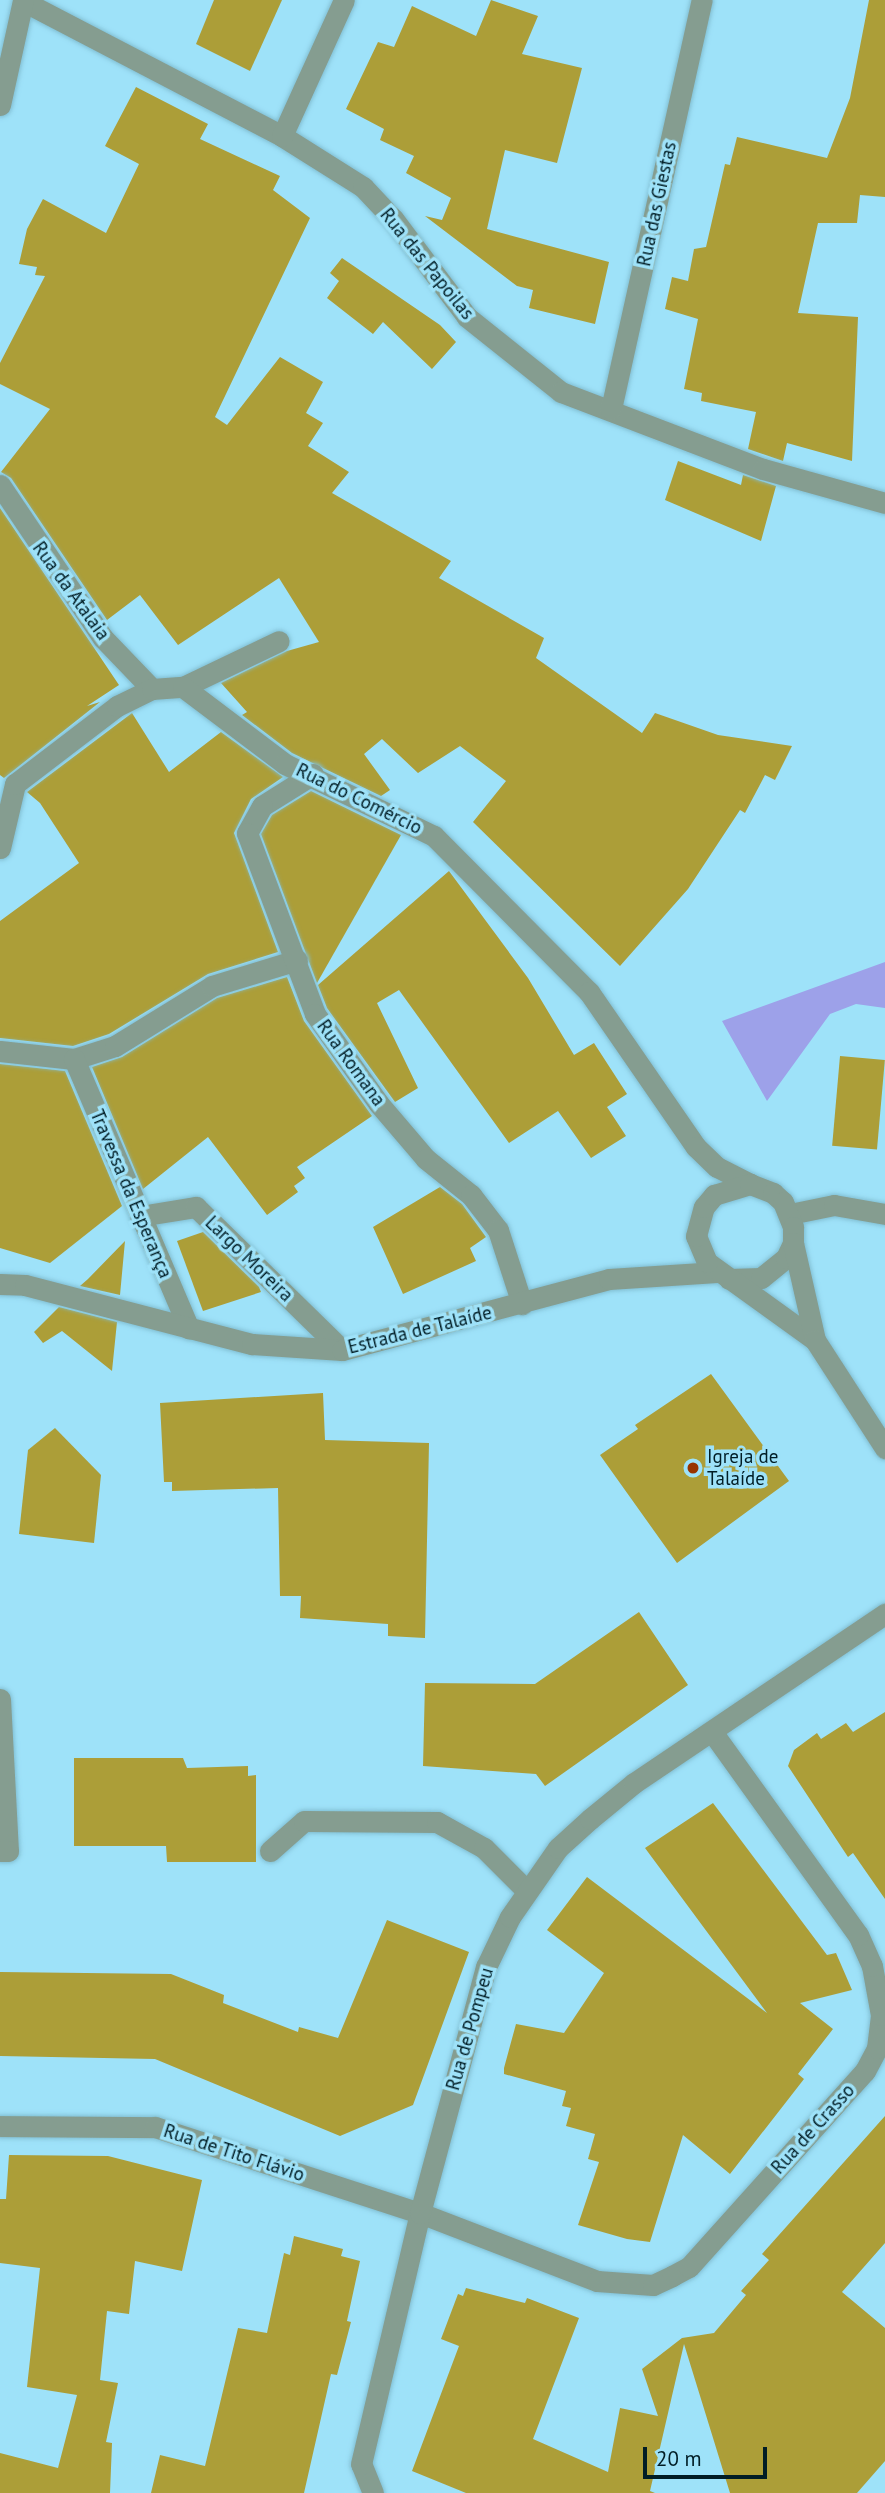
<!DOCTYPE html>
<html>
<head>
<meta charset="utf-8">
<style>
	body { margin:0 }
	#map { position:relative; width:885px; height:2493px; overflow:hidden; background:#9ee2f9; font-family:"PT Sans",sans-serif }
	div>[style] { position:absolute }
	.green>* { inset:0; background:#9da1e9 }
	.building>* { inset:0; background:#ac9e38; transform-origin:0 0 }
	.roads { filter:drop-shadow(0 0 2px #82bfd3) drop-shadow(0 0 2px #82bfd3) }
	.pedestrian>* { height:21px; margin:-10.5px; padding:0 10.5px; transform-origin:10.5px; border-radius:10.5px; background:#859d90 }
	.minor>* { height:21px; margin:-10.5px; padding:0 10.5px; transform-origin:10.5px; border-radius:10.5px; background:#859d90 }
	.dots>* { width:19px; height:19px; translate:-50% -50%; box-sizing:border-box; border:4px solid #9ee2f9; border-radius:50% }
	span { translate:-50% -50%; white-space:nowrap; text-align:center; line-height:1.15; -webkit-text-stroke:7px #9ee2f9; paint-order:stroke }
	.street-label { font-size:19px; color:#011d25 }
	.poi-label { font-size:19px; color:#011d25 }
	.left { translate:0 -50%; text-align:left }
	.scale { position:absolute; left:643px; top:2447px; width:124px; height:32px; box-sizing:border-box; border:4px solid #011d25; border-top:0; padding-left:9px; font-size:21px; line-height:24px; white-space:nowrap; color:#011d25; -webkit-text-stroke:5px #9ee2f9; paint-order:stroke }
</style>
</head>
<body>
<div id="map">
	<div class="green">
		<i style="clip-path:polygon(885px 962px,885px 1008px,856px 1004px,830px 1014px,767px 1101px,722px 1021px)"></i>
	</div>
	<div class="building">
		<i style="clip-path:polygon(214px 0,282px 0,250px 71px,196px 44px)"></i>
		<i style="clip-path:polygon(491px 0,538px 16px,522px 54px,582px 68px,557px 163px,505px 150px,487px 229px,609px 262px,595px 324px,529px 308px,533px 290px,517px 286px,425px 216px,442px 220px,451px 198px,406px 173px,414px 156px,380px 140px,384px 129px,346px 109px,378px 42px,394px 47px,412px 6px,476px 36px)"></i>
		<i style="clip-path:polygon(869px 0,885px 0,885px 197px,860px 195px,857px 223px,818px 223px,798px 313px,858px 317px,852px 461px,787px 443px,783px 461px,748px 449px,756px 412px,701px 401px,702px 393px,684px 389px,698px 319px,665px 309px,672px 277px,688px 281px,694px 249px,706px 247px,725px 164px,730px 165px,737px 137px,827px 158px,850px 98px)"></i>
		<i style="clip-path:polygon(136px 87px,208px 124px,200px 139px,280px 176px,273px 190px,310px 218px,215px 417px,227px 425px,280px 357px,323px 382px,306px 413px,323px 423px,308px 446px,349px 472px,332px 493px,451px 561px,439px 578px,544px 638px,536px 658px,642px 733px,655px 713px,718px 735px,792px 746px,775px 780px,765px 775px,745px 813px,740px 810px,688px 889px,620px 966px,473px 822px,506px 781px,460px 746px,418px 773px,382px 739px,364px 754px,390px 790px,381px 796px,292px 753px,242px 715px,247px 712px,221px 683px,287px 651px,319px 642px,279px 578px,178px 645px,140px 595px,107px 620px,11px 478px,1px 472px,50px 409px,0 384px,0 363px,45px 276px,35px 275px,37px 267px,19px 264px,27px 229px,43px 199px,106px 233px,139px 164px,105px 146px)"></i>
		<i style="clip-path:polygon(342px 258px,440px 325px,456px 342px,432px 369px,383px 322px,373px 334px,327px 298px,339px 281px,330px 273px)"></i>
		<i style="clip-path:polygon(678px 461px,741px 485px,743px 475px,776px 486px,761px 541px,665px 500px)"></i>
		<i style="clip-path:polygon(0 508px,119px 685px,87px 706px,100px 702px,4px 778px,0 775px)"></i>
		<i style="clip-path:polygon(132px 713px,169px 772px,221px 732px,283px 777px,251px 799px,234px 833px,278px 952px,208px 974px,109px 1034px,73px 1046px,0 1038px,0 921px,79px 863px,40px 803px,27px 792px)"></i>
		<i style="clip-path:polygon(311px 791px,401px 835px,317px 983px,261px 834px,272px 815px)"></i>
		<i style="clip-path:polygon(449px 871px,528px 978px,574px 1055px,594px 1043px,627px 1094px,607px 1107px,626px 1136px,591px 1158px,558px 1111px,509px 1143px,399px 990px,377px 1003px,418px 1088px,395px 1102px,327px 1008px,318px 985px)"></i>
		<i style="clip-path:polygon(287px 977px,304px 1021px,372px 1116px,297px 1167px,305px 1178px,294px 1186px,298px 1192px,267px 1215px,208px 1137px,143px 1189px,92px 1067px,122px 1057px,217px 998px)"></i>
		<i style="left:840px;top:1056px;width:45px;height:90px;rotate:5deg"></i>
		<i style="clip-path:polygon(0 1064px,65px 1071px,122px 1206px,50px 1263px,0 1248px)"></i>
		<i style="clip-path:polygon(440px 1187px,462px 1204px,486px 1237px,470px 1248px,476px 1261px,403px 1294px,373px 1227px)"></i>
		<i style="clip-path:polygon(203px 1232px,259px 1287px,261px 1292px,203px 1311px,177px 1241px)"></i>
		<i style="clip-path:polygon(125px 1241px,120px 1295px,80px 1286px,88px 1279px)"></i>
		<i style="clip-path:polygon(59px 1307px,117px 1322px,112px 1371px,62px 1331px,43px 1343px,34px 1332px)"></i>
		<i style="clip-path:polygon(711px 1374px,789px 1481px,677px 1563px,600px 1455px,638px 1429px,635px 1425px)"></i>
		<i style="clip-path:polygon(323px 1393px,325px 1440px,429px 1443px,425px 1638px,388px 1636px,388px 1624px,300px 1618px,301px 1596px,280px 1596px,278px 1488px,172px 1491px,172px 1482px,164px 1482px,160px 1403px)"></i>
		<i style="clip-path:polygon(55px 1428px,101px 1475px,94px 1543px,19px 1534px,28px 1450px)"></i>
		<i style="clip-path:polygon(639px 1612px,688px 1685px,545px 1786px,536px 1774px,423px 1766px,425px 1683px,535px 1684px)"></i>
		<i style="clip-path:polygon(885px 1712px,885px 1899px,853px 1853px,848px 1857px,788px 1766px,794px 1750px,817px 1733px,821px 1739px,846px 1723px,853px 1732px)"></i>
		<i style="clip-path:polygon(74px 1758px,183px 1758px,187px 1768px,248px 1766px,248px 1776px,256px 1775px,256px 1862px,167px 1862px,166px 1846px,74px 1846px)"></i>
		<i style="clip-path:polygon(713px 1803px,827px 1955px,836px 1953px,852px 1990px,800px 2003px,833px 2029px,798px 2074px,804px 2079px,730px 2174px,683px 2135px,650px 2242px,627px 2239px,578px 2225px,599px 2162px,588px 2159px,595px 2134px,566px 2126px,571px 2108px,562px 2106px,566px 2091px,504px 2074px,504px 2068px,516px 2024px,564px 2033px,604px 1973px,547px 1930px,587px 1877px,767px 2013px,645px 1848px)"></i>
		<i style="clip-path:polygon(387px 1920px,469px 1952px,413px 2105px,340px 2136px,155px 2059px,0 2056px,0 1972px,171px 1974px,224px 1995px,223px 2003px,298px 2032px,299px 2027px,338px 2038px)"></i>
		<i style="clip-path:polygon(885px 2116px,885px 2243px,842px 2292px,885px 2328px,885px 2461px,857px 2493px,730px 2493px,684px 2344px,650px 2491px,655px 2493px,466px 2493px,412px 2471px,459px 2346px,441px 2339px,458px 2294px,463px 2296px,466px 2288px,525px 2303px,527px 2298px,579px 2318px,533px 2439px,608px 2472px,620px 2408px,658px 2416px,642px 2369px,682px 2338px,714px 2333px,746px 2295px,741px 2291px,769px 2260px,762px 2254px)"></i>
		<i style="clip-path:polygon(9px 2155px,108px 2156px,202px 2180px,182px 2271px,135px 2261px,129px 2314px,107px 2311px,100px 2380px,118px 2383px,106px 2442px,112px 2443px,110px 2493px,0 2493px,0 2453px,58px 2468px,77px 2395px,27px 2387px,40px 2268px,0 2263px,0 2199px,6px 2199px)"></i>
		<i style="clip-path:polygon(294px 2236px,343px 2249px,341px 2256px,360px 2261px,347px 2321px,351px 2322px,337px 2375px,331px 2374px,304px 2493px,151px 2493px,160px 2455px,205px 2466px,238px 2328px,267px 2333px,284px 2253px,290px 2255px)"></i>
	</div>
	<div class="roads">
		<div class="pedestrian">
			<i style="left:0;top:1051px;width:74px;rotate:6.2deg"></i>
			<i style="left:74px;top:1059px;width:43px;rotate:-17.6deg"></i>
			<i style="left:115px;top:1046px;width:114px;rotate:-31.7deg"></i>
			<i style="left:212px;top:986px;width:89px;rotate:-17deg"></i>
		</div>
		<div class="minor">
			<i style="left:23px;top:1px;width:292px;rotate:27.5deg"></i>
			<i style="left:282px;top:136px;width:96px;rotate:32.2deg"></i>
			<i style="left:363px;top:187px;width:45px;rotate:46.8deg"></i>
			<i style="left:394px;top:220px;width:121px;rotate:53deg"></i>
			<i style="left:467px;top:317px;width:120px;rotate:38.6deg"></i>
			<i style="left:561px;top:392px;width:216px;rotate:20.9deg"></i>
			<i style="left:763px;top:469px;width:127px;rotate:15.6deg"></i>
			<i style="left:0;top:105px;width:107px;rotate:-77.6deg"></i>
			<i style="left:282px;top:136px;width:149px;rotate:-65.5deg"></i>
			<i style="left:611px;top:409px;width:419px;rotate:-77.5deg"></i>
			<i style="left:0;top:485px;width:184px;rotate:56.1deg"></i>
			<i style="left:103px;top:638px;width:71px;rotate:46.1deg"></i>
			<i style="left:183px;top:687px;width:106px;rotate:-25.6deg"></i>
			<i style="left:313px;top:774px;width:60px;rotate:147.9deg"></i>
			<i style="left:262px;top:806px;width:31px;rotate:119deg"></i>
			<i style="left:247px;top:833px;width:193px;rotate:69.4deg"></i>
			<i style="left:315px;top:1014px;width:110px;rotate:54.6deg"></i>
			<i style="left:379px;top:1104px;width:72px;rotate:49.5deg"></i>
			<i style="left:426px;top:1159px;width:58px;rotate:38.7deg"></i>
			<i style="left:471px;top:1195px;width:44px;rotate:52.4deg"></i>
			<i style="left:498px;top:1230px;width:78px;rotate:72deg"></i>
			<i style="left:0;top:848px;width:66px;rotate:-76.8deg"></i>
			<i style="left:15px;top:784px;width:128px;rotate:-37.4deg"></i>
			<i style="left:117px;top:706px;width:39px;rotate:-26deg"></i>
			<i style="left:152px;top:689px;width:31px;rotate:-4deg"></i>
			<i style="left:183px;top:687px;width:128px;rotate:37deg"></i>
			<i style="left:285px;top:764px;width:165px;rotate:25.8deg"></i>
			<i style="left:434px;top:836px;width:220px;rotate:45.2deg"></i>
			<i style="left:589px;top:992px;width:188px;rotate:55.4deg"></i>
			<i style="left:696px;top:1147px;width:29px;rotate:44deg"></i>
			<i style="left:717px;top:1167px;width:37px;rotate:27deg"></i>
			<i style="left:74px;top:1059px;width:293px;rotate:66.9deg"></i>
			<i style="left:790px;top:1214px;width:45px;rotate:-11.6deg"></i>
			<i style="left:834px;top:1205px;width:52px;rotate:10deg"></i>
			<i style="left:140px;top:1216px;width:57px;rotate:-9.1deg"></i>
			<i style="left:196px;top:1207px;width:204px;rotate:44.4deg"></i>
			<i style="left:729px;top:1279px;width:32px;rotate:-2deg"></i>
			<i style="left:761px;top:1278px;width:32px;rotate:-39deg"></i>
			<i style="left:786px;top:1258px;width:17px;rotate:-65deg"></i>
			<i style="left:0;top:1284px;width:25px;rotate:2deg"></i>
			<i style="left:25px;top:1285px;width:235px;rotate:14.6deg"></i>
			<i style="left:252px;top:1344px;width:90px;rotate:3.8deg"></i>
			<i style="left:342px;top:1350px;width:276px;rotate:-14.9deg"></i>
			<i style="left:609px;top:1279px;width:108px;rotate:-3.7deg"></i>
			<i style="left:815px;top:1340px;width:133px;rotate:-144.2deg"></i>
			<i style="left:707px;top:1262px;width:28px;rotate:-113deg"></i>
			<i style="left:696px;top:1236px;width:30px;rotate:-75deg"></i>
			<i style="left:704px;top:1207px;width:16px;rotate:-50deg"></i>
			<i style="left:714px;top:1195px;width:38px;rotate:-17deg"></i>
			<i style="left:750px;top:1184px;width:25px;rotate:21deg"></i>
			<i style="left:773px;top:1193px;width:13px;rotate:42deg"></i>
			<i style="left:783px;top:1202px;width:27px;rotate:68deg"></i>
			<i style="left:793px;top:1227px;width:16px;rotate:90deg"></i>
			<i style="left:793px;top:1243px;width:99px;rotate:77.2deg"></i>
			<i style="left:815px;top:1340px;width:129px;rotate:57.1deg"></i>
			<i style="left:0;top:1699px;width:152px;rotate:87deg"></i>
			<i style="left:8px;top:1851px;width:8px;rotate:180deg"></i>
			<i style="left:270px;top:1851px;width:45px;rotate:-41.4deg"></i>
			<i style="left:304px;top:1821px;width:133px;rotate:0.4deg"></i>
			<i style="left:437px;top:1822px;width:54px;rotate:29deg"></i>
			<i style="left:484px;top:1848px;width:59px;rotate:45deg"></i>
			<i style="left:0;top:2126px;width:155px;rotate:0.4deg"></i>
			<i style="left:155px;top:2127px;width:279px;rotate:18deg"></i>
			<i style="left:420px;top:2213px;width:190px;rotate:21deg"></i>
			<i style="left:597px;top:2281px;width:56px;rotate:4.1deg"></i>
			<i style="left:653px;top:2285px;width:21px;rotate:-25deg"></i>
			<i style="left:672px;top:2276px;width:19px;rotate:-28deg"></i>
			<i style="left:689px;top:2267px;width:263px;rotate:-48.1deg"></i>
			<i style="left:865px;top:2071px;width:26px;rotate:-62deg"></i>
			<i style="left:877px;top:2048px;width:33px;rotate:-83deg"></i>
			<i style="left:881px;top:2015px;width:50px;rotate:-100.4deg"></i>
			<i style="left:872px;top:1966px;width:34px;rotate:-114deg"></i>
			<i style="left:858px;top:1935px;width:250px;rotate:-125.7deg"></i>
			<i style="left:373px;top:2493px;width:31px;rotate:-112deg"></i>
			<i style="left:361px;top:2464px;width:258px;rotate:-76.8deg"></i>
			<i style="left:420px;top:2213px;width:255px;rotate:-75deg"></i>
			<i style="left:486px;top:1967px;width:55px;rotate:-64.4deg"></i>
			<i style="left:510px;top:1917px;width:84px;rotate:-55.2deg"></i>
			<i style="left:558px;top:1848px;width:43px;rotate:-42.2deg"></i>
			<i style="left:590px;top:1819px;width:57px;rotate:-39.3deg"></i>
			<i style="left:634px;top:1783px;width:303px;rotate:-34deg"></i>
		</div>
	</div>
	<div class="dots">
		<i style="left:693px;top:1468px;background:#983400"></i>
	</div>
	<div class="street-label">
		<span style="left:657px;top:204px;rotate:-78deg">Rua das Giestas</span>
		<span style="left:427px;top:264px;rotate:51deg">Rua das Papoilas</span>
		<span style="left:71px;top:591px;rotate:54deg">Rua da Atalaia</span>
		<span style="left:359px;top:799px;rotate:26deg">Rua do Comércio</span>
		<span style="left:351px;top:1063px;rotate:54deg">Rua Romana</span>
		<span style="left:131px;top:1194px;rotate:67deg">Travessa da Esperança</span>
		<span style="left:249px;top:1259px;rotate:44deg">Largo Moreira</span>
		<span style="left:420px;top:1330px;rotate:-14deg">Estrada de Talaíde</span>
		<span style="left:470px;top:2029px;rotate:-74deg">Rua de Pompeu</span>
		<span style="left:813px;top:2129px;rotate:-48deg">Rua de Crasso</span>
		<span style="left:234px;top:2153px;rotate:18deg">Rua de Tito Flávio</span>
	</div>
	<div class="poi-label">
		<span class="left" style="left:707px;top:1468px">Igreja de<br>Talaíde</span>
	</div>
	<div class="scale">20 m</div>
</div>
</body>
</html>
